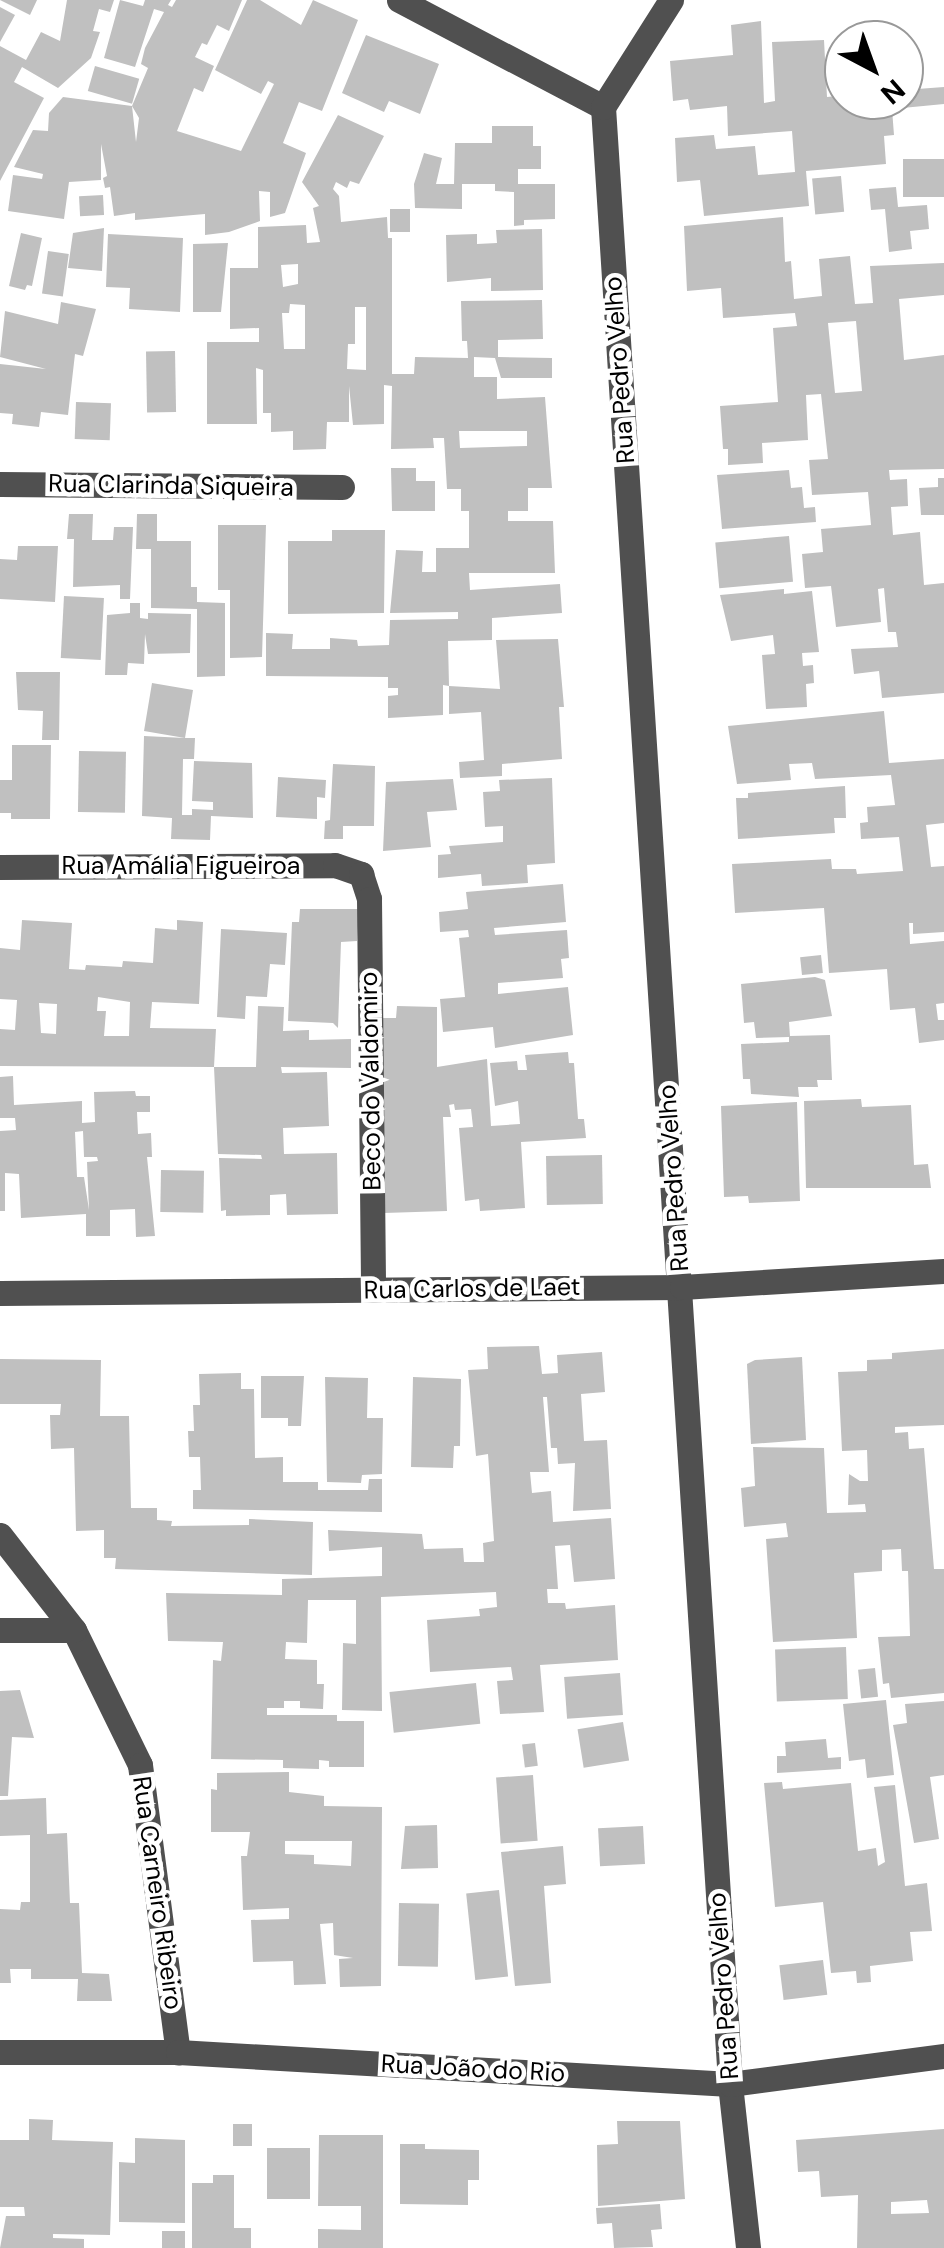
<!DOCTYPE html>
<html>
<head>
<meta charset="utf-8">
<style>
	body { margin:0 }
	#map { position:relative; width:944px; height:2248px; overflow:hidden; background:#fff; font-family:"DM Sans",sans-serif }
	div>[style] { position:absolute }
	.building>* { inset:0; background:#c0c0c0; transform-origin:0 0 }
	.minor>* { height:25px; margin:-12.5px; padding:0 12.5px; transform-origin:12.5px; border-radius:12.5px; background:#505050 }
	span { translate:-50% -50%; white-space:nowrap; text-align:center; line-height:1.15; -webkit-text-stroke:9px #fff; paint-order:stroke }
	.street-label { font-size:25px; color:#000 }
	.north { position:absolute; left:824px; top:20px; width:100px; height:100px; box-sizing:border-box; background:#fff; border:2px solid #999; border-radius:50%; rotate:139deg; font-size:28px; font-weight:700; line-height:40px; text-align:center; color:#000 }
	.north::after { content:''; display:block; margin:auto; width:35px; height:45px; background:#000; clip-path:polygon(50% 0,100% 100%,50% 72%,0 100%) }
</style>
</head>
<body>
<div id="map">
	<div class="building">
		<i style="clip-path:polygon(0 0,37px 0,30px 15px)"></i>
		<i style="clip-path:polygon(67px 0,114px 0,110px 12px,99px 9px,93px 31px,100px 32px,91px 58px,58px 88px,22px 67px,14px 82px,44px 98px,0 181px,0 46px,26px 60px,41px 32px,60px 41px)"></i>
		<i style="clip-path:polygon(120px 0,143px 6px,145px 0,171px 0,168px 5px,172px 7px,176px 0,242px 0,229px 31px,217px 25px,207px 45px,202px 43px,195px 57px,214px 66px,203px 92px,194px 88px,177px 131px,241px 151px,274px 84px,268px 81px,261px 94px,215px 70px,247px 0,260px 0,301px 25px,313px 0,358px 20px,322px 111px,299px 102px,283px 143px,306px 153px,285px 213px,270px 217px,270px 192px,259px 191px,260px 221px,229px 232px,205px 235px,205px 214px,135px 220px,135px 213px,114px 216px,110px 187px,105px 188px,103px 178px,107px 176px,101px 144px,101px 180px,69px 182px,64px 219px,8px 211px,13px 175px,42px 179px,43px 174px,14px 167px,33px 130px,48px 131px,49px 113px,63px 97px,132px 106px,136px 142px,139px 118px,132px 106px,148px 68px,141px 64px,145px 48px,164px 12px,154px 9px,135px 67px,104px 58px)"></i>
		<i style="clip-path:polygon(0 7px,15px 15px,0 42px)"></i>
		<i style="clip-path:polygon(761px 21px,764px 103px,775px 101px,772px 42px,824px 40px,827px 97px,837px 96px,836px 73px,844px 73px,844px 100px,904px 100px,904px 90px,944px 87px,944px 104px,892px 109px,894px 135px,884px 136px,886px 164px,806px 171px,809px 206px,704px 216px,700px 180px,677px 182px,675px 138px,714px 135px,716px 149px,755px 146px,758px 175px,795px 172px,792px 131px,728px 136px,727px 106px,690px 110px,688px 99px,673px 101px,670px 61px,733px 55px,731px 25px)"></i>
		<i style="clip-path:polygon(366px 35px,439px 64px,420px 114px,389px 101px,384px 112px,342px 93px)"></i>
		<i style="left:95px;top:66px;width:46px;height:26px;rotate:16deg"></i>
		<i style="clip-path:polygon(evenodd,338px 115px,384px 136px,359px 184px,350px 181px,347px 188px,336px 182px,333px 189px,339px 196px,341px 222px,387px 217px,388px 238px,392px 238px,392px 374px,414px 374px,415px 357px,468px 358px,467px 341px,462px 341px,461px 301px,542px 300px,543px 339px,498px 340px,498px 357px,552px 358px,552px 378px,501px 378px,495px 358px,474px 357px,474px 377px,497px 377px,497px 399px,545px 397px,552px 488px,528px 488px,528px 511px,508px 511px,508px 521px,553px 521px,555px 573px,469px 573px,470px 590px,560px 584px,562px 613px,492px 618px,492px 640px,448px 641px,449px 686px,443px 685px,443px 715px,388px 718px,388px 696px,398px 695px,398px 688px,388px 688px,388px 677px,266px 676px,266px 633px,293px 634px,292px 649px,330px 649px,330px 638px,357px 640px,358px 646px,389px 645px,390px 620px,458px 619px,458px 612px,390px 613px,396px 550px,423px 551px,422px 572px,436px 572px,436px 548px,469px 548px,469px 511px,461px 511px,461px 489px,447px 489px,444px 438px,433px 438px,434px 448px,391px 449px,392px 386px,384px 385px,384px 424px,353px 425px,349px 386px,349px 422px,327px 422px,326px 449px,293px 450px,293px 431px,271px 432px,271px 413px,263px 413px,263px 370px,256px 368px,257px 424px,207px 424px,207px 342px,259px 342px,259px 328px,230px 329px,230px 268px,258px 268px,258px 227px,306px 225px,307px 243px,320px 242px,313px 208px,319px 206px,302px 182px,338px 115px,298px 264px,298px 284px,283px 287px,281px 265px,298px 264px,338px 115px,290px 304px,305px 305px,305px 349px,284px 349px,282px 313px,289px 313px,290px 304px,338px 115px,355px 307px,366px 307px,366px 370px,347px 369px,348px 344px,355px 344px,355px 307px,338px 115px,459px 431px,527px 431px,527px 446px,460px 448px,459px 431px)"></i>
		<i style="clip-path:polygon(492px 126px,533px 126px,533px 146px,541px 146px,541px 169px,518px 169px,518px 184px,555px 184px,555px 219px,524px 220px,524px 225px,514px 226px,514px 192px,495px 191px,495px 184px,462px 184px,462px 209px,415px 208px,414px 184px,424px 153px,442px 158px,436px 184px,454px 184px,455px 143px,492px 143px)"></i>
		<i style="left:944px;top:159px;width:38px;height:41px;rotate:90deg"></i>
		<i style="left:841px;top:176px;width:36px;height:29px;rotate:85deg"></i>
		<i style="clip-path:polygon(896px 187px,898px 207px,927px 205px,929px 229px,910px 231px,912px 249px,889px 252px,885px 209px,871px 210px,869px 189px)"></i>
		<i style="left:103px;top:195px;width:20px;height:24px;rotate:87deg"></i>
		<i style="left:390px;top:209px;width:20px;height:23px"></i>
		<i style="clip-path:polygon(evenodd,783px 217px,785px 262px,791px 261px,794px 299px,822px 296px,819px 259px,850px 256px,855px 304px,873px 303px,870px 266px,944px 263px,944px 295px,899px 299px,904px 360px,944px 355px,944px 469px,889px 470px,890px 480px,907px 479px,908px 506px,891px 507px,893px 535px,920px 532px,924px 585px,944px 583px,944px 693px,882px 698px,879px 671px,854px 674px,851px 649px,898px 647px,896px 632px,888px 632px,884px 588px,878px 589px,881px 622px,836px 627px,831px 586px,805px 588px,802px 554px,823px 552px,821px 529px,871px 525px,868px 492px,812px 495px,809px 460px,828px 459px,821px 394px,806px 395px,808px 440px,762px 443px,763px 463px,728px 465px,728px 449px,723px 449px,720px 406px,778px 402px,773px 328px,797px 326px,795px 313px,723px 318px,721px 288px,687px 291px,684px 226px,783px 217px,856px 321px,862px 391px,835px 393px,828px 323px,856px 321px)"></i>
		<i style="clip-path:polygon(104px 228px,102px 271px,68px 268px,73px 233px)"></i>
		<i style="clip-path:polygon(542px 229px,543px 290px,491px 291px,491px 278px,447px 282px,446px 235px,477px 234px,477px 244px,497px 243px,496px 230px)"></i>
		<i style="clip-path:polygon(21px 233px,42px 238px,32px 286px,27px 285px,25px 290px,9px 286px)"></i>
		<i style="clip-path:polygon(108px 234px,183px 238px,180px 312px,129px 309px,130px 288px,106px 287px)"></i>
		<i style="clip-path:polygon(228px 243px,221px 312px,193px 312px,193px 244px)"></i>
		<i style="left:48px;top:251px;width:21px;height:43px;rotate:8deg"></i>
		<i style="clip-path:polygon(61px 302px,96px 309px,83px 356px,75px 354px,68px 415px,41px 412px,39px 427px,12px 424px,13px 414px,0 413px,0 364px,46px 369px,0 357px,5px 311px,58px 324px)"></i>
		<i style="left:175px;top:351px;width:61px;height:29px;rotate:89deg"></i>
		<i style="left:76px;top:402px;width:35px;height:37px;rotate:2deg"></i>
		<i style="clip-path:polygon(391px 468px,416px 468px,416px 481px,435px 481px,435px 511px,392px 511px)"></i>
		<i style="clip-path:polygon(789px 470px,791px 488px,802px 487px,804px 508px,815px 507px,816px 522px,722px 529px,717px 475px)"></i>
		<i style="clip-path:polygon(938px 478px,944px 478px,944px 515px,921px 515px,919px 488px,938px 487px)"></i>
		<i style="clip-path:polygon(69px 514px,93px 514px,92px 540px,113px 540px,114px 527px,133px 527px,130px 599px,120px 599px,120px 585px,73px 587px,74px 539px,67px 539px)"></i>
		<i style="clip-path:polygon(137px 514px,157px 514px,157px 541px,191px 541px,191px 587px,197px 587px,197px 602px,225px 603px,225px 676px,197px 677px,197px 609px,151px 608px,151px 549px,136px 549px)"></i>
		<i style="clip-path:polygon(218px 525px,266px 525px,262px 657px,230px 658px,230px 590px,218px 590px)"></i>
		<i style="clip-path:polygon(332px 530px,385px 530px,384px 613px,288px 614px,288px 541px,332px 541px)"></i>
		<i style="left:789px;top:536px;width:46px;height:74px;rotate:85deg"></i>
		<i style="clip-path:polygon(18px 546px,58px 546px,55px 602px,0 599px,0 559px,17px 560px)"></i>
		<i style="clip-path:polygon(784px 589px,784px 594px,812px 591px,819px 652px,802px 653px,803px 666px,813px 665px,814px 683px,806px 684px,807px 707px,766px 709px,762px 655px,775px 654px,773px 635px,731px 641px,720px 595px)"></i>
		<i style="left:64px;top:596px;width:40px;height:62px;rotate:3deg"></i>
		<i style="clip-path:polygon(130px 603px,140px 603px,140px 618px,148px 619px,148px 613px,191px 614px,190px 653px,148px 654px,145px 634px,144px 664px,128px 663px,127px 675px,105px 675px,107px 615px,130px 613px)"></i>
		<i style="clip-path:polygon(558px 639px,564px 707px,559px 707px,562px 759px,502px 764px,502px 776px,460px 778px,459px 762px,484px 760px,481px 712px,449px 714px,449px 686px,500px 689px,496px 640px)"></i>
		<i style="clip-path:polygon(16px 672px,60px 672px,59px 740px,42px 740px,43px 711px,18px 710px)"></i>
		<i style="clip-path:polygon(152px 683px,193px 690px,185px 738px,195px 738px,194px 759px,183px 759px,182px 815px,192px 815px,192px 809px,213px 810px,213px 802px,192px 801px,194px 761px,252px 763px,253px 818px,211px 816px,210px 840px,171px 839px,172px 818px,142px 816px,144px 736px,185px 738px,144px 731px)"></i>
		<i style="clip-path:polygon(884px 711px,889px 763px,944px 759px,944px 823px,926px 825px,931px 867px,944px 866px,944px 932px,913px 934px,913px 923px,909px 923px,910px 944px,944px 941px,944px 1003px,936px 1004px,938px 1020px,944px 1020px,944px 1040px,919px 1043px,915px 1008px,890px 1010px,887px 969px,829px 973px,824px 908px,735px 913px,732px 864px,831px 859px,832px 869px,856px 869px,857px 874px,903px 871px,899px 837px,861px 839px,860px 823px,868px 822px,867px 807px,895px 805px,891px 775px,815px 779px,812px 763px,789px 764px,791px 780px,737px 784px,728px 726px)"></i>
		<i style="clip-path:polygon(12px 745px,51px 745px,50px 819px,11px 819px,11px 813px,0 813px,0 780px,12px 780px)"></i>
		<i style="left:79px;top:751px;width:47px;height:61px;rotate:1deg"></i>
		<i style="clip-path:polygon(333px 764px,375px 766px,374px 826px,343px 826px,343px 839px,324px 839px,325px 821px,330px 820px)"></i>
		<i style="clip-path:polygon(278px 777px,326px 780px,325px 798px,317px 797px,317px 819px,276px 817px)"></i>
		<i style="clip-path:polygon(552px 778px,555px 863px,527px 865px,528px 883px,482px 886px,481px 874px,438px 878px,438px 855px,451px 854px,449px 846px,503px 842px,503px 826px,485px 827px,483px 792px,500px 791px,499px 780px)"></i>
		<i style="clip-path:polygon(453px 779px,457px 810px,427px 812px,431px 847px,383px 851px,386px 782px)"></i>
		<i style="clip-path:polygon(845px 786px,846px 818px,834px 818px,835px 833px,738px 839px,736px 798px,748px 798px,748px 793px)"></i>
		<i style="clip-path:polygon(563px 884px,566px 922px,494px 928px,495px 935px,567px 930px,569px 958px,561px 959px,563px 978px,498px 983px,498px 994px,568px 987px,573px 1035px,495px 1048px,493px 1027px,443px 1032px,440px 999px,465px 997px,459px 938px,469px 937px,468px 930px,440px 932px,439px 912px,468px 909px,466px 892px)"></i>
		<i style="clip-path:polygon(300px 909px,359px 909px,357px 941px,341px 942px,338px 1028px,333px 1023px,288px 1021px,292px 922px,299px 922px)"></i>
		<i style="clip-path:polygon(evenodd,22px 920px,72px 923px,69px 969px,85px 970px,86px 965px,122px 967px,123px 961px,153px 963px,155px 928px,177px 930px,177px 920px,203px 922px,199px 1004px,152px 1002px,150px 1028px,216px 1029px,214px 1067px,0 1066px,0 1029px,15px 1030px,17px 1000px,0 999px,0 948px,20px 950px,22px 920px,98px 997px,130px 1002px,129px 1036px,104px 1036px,106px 1011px,97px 1011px,98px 997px,22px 920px,39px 1003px,57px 1004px,56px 1034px,41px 1033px,39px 1003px)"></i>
		<i style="clip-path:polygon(221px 929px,287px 933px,285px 965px,270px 964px,267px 997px,246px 996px,245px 1019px,217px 1017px)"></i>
		<i style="left:821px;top:955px;width:18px;height:21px;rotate:84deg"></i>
		<i style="clip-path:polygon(815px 977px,825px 980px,832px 1016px,789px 1022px,790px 1036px,830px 1035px,832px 1080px,817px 1080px,818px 1087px,798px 1087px,799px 1097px,751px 1094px,750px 1079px,743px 1079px,741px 1044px,789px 1042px,789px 1037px,756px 1038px,754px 1022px,744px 1023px,741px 984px)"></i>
		<i style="clip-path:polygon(258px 1006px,284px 1007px,283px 1031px,309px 1030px,309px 1040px,351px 1039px,351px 1068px,281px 1067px,282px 1073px,327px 1072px,329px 1126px,283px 1128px,284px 1154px,337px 1153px,338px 1214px,287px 1215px,286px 1194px,270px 1195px,270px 1215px,226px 1216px,226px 1210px,221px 1211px,219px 1158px,262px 1159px,261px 1155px,218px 1154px,214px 1067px,256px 1067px)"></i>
		<i style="clip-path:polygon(397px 1006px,437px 1007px,437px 1067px,487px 1059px,491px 1126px,520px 1124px,518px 1101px,495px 1106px,490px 1063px,517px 1061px,518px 1070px,527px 1070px,525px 1055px,568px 1052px,569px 1063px,574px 1063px,578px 1119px,584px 1119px,586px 1138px,521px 1142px,525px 1208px,480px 1211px,479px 1199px,465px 1201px,459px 1128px,473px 1127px,471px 1109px,455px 1110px,454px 1104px,449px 1105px,451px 1117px,443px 1117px,447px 1211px,384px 1213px,379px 1018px,396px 1018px)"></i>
		<i style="clip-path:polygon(evenodd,13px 1076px,14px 1105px,82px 1101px,82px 1123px,95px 1122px,94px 1092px,135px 1091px,136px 1096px,150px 1096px,150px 1112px,137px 1112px,138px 1134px,151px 1133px,152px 1157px,147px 1157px,155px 1236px,136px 1237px,135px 1209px,110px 1210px,110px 1236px,86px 1236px,86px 1214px,21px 1218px,19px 1174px,5px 1173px,5px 1211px,0 1211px,0 1131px,16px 1130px,15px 1118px,0 1118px,0 1077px,13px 1076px,83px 1131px,84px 1157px,97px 1157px,98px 1161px,87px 1162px,89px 1210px,84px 1177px,77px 1177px,75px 1132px,83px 1131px)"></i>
		<i style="clip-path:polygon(861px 1099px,862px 1107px,911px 1105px,914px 1165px,928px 1164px,931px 1188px,806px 1188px,804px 1101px)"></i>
		<i style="clip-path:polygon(797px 1102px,800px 1201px,749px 1203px,748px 1196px,724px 1197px,721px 1106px)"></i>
		<i style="left:602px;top:1155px;width:49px;height:56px;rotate:89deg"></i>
		<i style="left:161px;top:1170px;width:43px;height:42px;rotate:1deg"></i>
		<i style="clip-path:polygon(539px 1346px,542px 1374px,558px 1373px,557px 1355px,602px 1352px,605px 1392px,581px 1394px,584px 1441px,607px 1440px,611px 1509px,573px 1511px,575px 1463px,558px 1464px,557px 1448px,551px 1448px,547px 1397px,543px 1397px,549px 1472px,530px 1472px,532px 1493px,551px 1491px,553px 1522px,611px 1518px,615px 1579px,574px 1582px,570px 1545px,555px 1546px,558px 1589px,547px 1589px,548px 1603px,565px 1603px,566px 1609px,615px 1605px,618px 1660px,540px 1665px,544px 1712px,500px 1714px,497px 1681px,513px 1680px,511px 1667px,430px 1672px,427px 1620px,480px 1616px,479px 1609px,497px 1607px,496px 1592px,381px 1597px,382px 1711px,342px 1710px,343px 1643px,356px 1644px,356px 1600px,308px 1600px,307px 1643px,286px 1642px,285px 1659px,317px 1660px,317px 1684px,324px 1684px,323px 1709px,300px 1708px,300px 1701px,284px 1701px,284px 1708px,267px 1708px,267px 1715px,337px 1715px,337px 1721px,364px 1721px,364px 1767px,329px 1767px,329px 1761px,319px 1760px,319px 1769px,283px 1768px,283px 1760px,211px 1759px,213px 1660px,221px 1661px,223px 1642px,168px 1641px,166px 1593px,282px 1595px,282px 1579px,382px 1576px,382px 1547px,329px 1551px,328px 1530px,422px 1534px,424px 1549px,463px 1548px,464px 1562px,484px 1562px,483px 1543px,494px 1541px,488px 1454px,476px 1456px,468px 1370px,488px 1369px,487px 1347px)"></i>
		<i style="clip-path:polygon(944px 1349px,944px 1425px,895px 1427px,895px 1433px,908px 1432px,909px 1449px,924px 1448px,934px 1569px,944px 1569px,944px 1693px,891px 1698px,889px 1683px,883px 1684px,878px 1637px,910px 1636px,908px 1571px,902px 1571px,901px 1549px,882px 1550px,882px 1571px,854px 1573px,857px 1638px,773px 1642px,766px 1539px,788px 1537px,786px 1523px,744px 1527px,741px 1488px,755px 1486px,753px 1447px,824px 1448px,827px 1513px,866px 1512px,865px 1504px,848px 1505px,849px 1474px,860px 1481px,868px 1481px,867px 1450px,842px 1451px,838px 1372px,867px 1371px,867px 1360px,892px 1359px,892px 1353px)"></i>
		<i style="clip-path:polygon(802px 1357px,806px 1440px,751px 1444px,747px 1364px,755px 1360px)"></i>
		<i style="clip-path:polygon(0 1359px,101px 1360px,100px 1416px,129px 1416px,131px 1508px,157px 1508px,157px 1520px,172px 1521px,171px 1526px,249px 1525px,249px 1519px,313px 1522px,312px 1575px,115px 1569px,116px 1558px,104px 1558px,104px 1530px,76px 1531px,74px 1448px,51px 1449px,50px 1415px,60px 1415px,61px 1404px,0 1404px)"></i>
		<i style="clip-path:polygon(241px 1373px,241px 1389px,254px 1389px,255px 1458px,283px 1457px,283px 1482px,318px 1482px,318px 1490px,368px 1490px,369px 1479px,382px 1479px,382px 1512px,193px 1509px,193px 1490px,201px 1490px,200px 1457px,189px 1457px,188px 1431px,194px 1431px,193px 1405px,200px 1405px,199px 1374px)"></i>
		<i style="clip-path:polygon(261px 1376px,304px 1376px,301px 1426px,288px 1426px,288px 1418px,261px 1418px)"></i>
		<i style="clip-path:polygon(325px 1377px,368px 1378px,367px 1418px,383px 1418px,382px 1474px,362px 1475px,361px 1483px,327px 1482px)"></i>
		<i style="clip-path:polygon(413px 1377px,461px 1379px,460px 1446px,454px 1446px,453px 1468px,411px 1467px)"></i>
		<i style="left:846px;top:1647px;width:52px;height:71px;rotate:88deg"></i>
		<i style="left:875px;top:1668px;width:29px;height:17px;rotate:84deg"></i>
		<i style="left:620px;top:1673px;width:42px;height:56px;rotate:86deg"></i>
		<i style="left:476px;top:1683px;width:41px;height:87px;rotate:84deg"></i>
		<i style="clip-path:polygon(20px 1690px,34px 1738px,12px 1737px,8px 1796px,0 1796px,0 1691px)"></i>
		<i style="clip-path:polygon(886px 1700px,894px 1775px,867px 1778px,865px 1759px,849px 1761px,843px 1704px)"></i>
		<i style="clip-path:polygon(944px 1701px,944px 1775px,930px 1777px,939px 1839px,914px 1843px,893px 1725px,907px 1723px,905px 1704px)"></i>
		<i style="left:623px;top:1722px;width:39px;height:46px;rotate:81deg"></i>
		<i style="clip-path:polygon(826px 1739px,828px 1758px,841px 1757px,841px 1769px,777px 1773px,777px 1756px,786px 1756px,785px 1742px)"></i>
		<i style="left:535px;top:1743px;width:23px;height:13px;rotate:83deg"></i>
		<i style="clip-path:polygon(evenodd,289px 1772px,289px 1792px,324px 1796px,324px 1806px,382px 1807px,381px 1986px,340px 1987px,339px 1959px,353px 1958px,334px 1955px,333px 1923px,320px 1924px,326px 1984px,294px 1985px,293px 1961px,253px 1962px,251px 1920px,289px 1919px,289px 1908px,243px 1910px,241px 1856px,247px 1856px,250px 1832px,211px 1832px,211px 1789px,217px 1790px,217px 1773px,289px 1772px,285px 1841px,352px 1841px,351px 1866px,314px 1864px,314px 1855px,285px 1854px,285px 1841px)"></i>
		<i style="left:533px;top:1775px;width:66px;height:37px;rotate:86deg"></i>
		<i style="clip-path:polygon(782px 1782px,783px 1789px,851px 1783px,858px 1851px,876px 1848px,878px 1866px,885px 1862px,874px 1787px,895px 1785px,905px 1886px,927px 1883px,932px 1931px,910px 1932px,913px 1961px,870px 1966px,871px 1982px,857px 1983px,856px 1971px,831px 1973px,823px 1902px,775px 1907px,764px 1783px)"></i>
		<i style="clip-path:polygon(46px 1798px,47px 1834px,67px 1833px,70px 1903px,79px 1903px,82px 1973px,109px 1974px,112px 2001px,77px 2001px,78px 1979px,31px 1979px,31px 1969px,10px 1969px,11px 1983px,0 1983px,0 1909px,20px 1910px,21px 1902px,30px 1902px,30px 1835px,0 1836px,0 1800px)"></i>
		<i style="clip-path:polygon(437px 1825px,438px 1868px,401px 1869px,405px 1826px)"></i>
		<i style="left:643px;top:1826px;width:38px;height:45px;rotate:87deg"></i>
		<i style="clip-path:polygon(563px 1846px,566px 1884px,544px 1886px,551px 1983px,515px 1986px,501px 1852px)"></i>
		<i style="left:499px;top:1890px;width:87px;height:33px;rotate:84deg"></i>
		<i style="left:399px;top:1903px;width:40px;height:63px;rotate:1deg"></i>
		<i style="left:823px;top:1960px;width:35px;height:44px;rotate:83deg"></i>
		<i style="clip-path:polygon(29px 2119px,53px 2120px,52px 2140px,113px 2142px,110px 2235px,53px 2234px,53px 2238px,84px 2239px,84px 2248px,0 2248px,6px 2216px,25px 2216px,24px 2207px,0 2207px,0 2140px,29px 2140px)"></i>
		<i style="clip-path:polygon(617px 2121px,680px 2121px,685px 2199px,598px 2206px,597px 2145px,618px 2144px)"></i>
		<i style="left:233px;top:2124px;width:19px;height:22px"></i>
		<i style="clip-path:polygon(evenodd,944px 2129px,944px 2248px,857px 2248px,858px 2195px,821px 2197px,819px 2171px,798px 2172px,796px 2140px,944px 2129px,927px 2200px,929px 2213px,891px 2214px,891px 2202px,927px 2200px)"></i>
		<i style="clip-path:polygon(319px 2135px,383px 2135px,383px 2248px,318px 2248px,318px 2229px,361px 2230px,361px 2206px,318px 2206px)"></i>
		<i style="clip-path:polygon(135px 2138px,185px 2140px,185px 2223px,119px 2222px,119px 2162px,135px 2163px)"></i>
		<i style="clip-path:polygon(400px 2144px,425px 2144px,425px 2149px,479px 2150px,479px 2180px,468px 2180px,468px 2205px,400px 2204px)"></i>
		<i style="left:267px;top:2148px;width:43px;height:51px"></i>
		<i style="clip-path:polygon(213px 2175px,234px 2175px,234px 2228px,251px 2228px,251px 2248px,192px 2248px,192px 2183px,213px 2183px)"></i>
		<i style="clip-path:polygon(660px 2204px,662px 2229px,651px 2230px,653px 2247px,614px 2248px,612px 2223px,597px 2224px,596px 2208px)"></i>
		<i style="left:162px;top:2231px;width:23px;height:17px"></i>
	</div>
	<div class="minor">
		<i style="left:399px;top:0;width:230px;rotate:27.7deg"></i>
		<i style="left:603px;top:107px;width:1981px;rotate:86.32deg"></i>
		<i style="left:730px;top:2084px;width:165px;rotate:83.7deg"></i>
		<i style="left:603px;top:107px;width:127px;rotate:-57.6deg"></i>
		<i style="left:0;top:484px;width:342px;rotate:0.5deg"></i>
		<i style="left:0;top:867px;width:335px;rotate:-0.3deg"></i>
		<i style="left:335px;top:865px;width:28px;rotate:19deg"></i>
		<i style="left:361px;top:874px;width:26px;rotate:72deg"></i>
		<i style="left:369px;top:899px;width:391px;rotate:89.4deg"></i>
		<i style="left:0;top:1293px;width:682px;rotate:-0.5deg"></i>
		<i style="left:682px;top:1287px;width:262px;rotate:-3.5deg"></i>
		<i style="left:0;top:1535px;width:120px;rotate:52.1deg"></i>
		<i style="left:74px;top:1630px;width:150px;rotate:63.9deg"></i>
		<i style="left:140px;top:1765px;width:290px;rotate:82.5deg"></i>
		<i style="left:0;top:1630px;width:74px"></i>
		<i style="left:0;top:2052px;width:178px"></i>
		<i style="left:178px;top:2052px;width:553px;rotate:3.32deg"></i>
		<i style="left:730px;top:2084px;width:216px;rotate:-7.5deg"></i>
	</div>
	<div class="street-label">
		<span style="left:620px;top:370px;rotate:-94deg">Rua Pedro Velho</span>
		<span style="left:171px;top:486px;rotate:1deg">Rua Clarinda Siqueira</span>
		<span style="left:181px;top:866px">Rua Amália Figueiroa</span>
		<span style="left:371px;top:1081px;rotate:-91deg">Beco do Valdomiro</span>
		<span style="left:674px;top:1178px;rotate:-94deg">Rua Pedro Velho</span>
		<span style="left:472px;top:1289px;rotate:-1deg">Rua Carlos de Laet</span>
		<span style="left:157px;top:1893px;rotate:82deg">Rua Carneiro Ribeiro</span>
		<span style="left:724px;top:1986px;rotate:-94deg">Rua Pedro Velho</span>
		<span style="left:473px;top:2069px;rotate:3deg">Rua João do Rio</span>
	</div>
	<div class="north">N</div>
</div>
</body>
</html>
